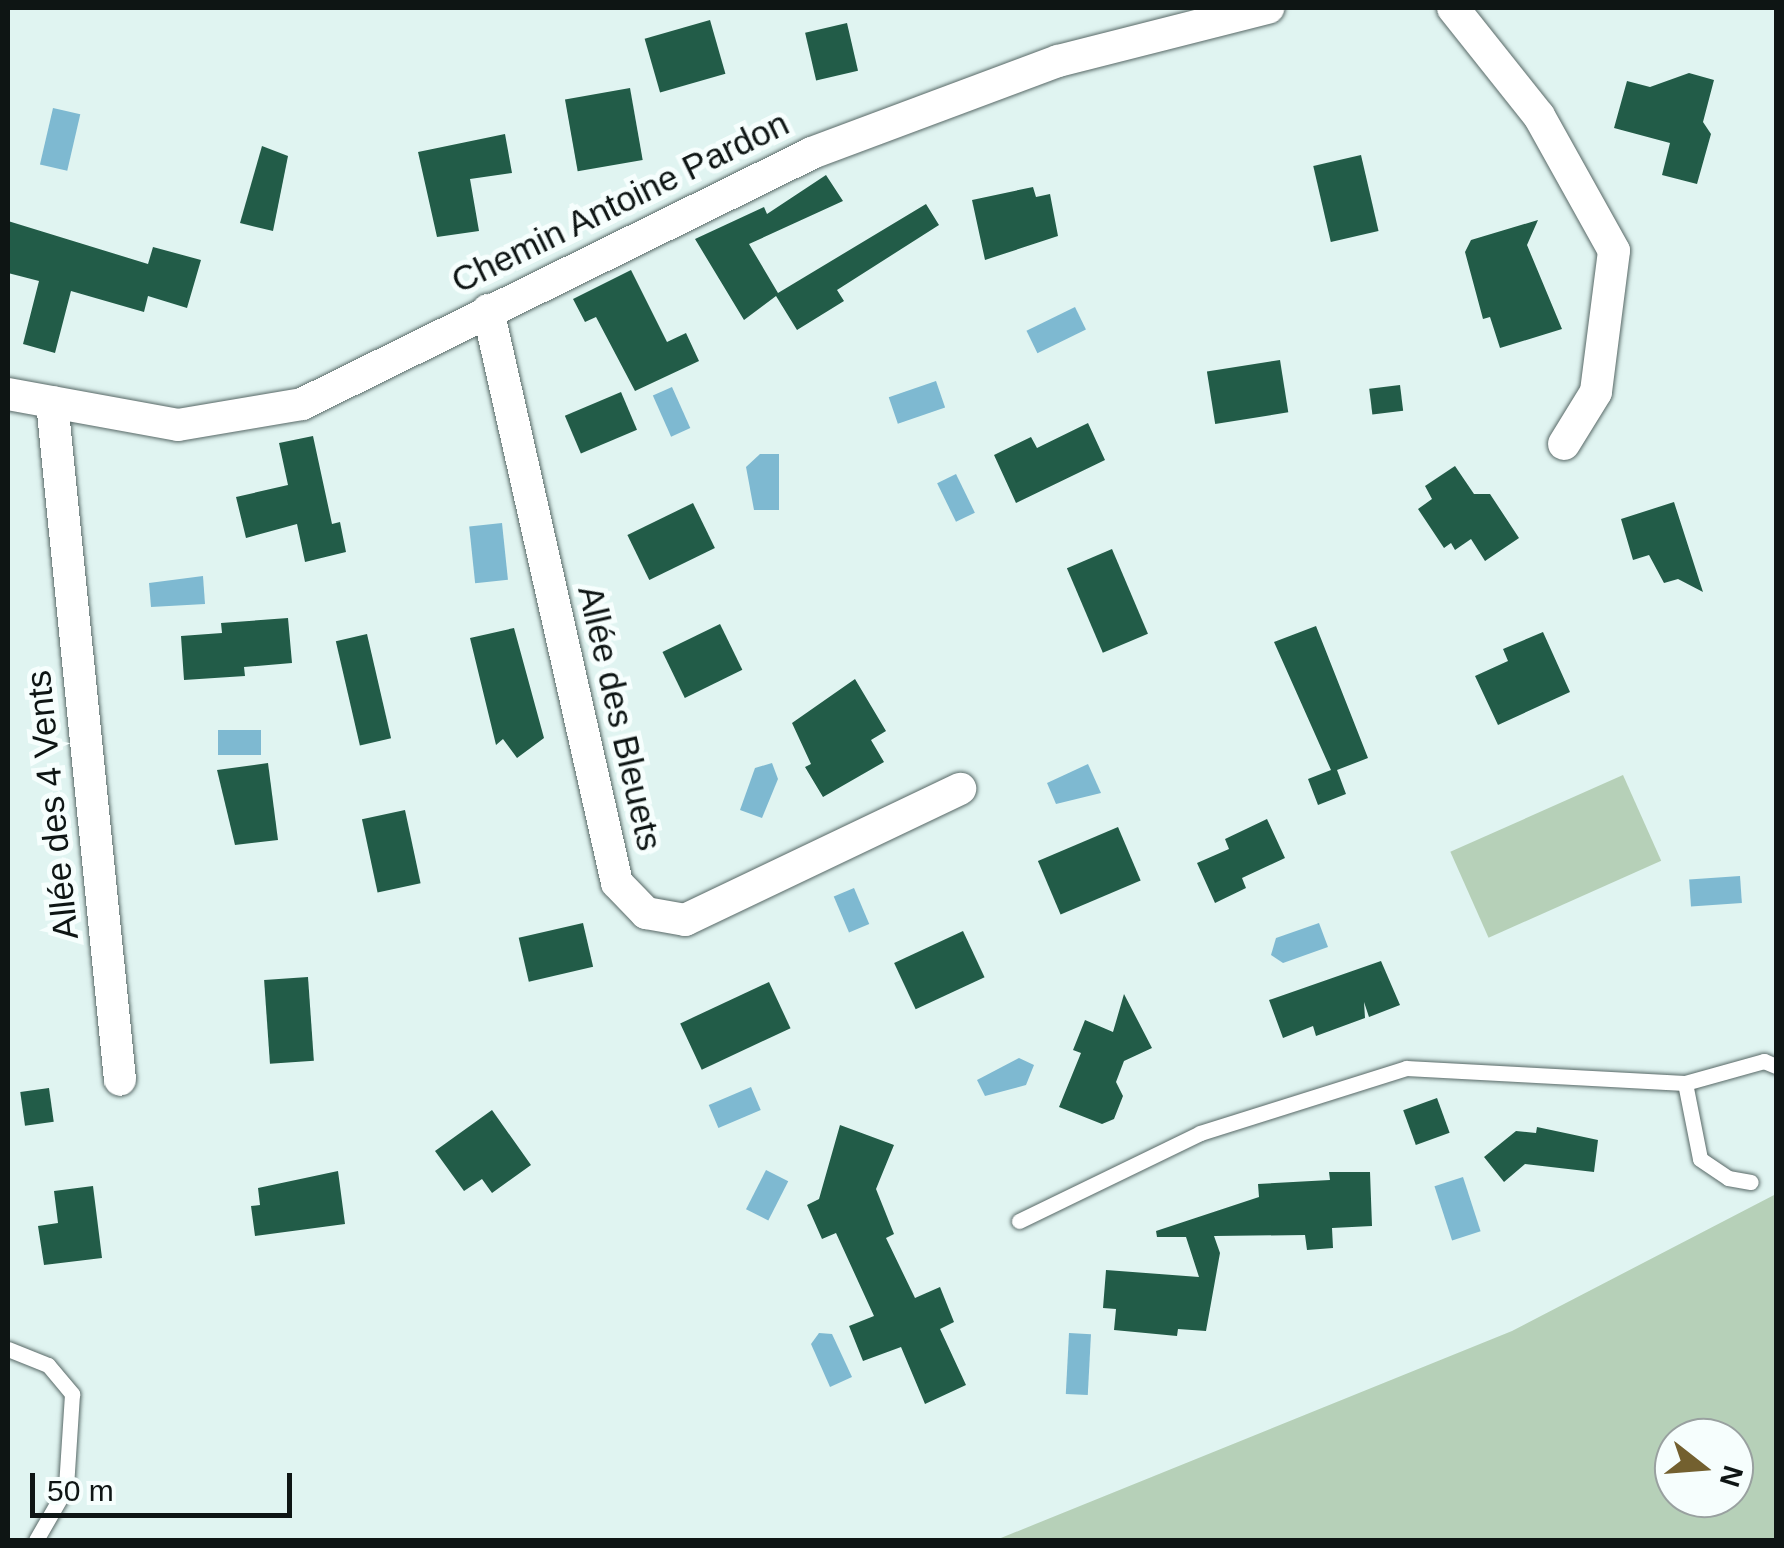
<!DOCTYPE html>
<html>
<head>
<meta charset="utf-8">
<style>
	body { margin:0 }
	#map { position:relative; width:1784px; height:1548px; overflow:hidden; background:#e0f4f1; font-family:Arial,sans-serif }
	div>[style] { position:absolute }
	.green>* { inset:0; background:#b6d0b8; transform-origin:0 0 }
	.water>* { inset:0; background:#7eb9d1; transform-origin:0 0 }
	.building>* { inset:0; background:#225c48; transform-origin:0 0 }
	.roads { filter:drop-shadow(0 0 2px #586967) drop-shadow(0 0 2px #586967) }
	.service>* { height:15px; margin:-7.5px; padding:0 7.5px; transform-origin:7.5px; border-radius:7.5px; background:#fff }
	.minor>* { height:32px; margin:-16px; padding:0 16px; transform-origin:16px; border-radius:16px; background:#fff }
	span { translate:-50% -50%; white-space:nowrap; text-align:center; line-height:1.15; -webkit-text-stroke:10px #f6fefd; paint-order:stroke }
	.street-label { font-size:35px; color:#0e1514 }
	.frame { position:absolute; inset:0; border:10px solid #0e1514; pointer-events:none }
	.north { position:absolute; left:1654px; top:1418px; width:100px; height:100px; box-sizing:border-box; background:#f6fefd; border:2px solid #99a1a0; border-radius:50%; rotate:107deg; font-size:28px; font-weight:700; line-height:40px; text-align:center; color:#0e1514 }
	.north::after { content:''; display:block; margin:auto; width:35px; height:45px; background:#73602f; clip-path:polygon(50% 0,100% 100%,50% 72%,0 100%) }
	.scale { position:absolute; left:30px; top:1473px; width:262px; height:45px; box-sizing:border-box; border:5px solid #0e1514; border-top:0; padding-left:12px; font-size:30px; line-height:35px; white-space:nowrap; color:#0e1514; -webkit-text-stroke:8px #f6fefd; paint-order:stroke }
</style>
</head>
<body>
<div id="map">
	<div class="green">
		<i style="left:1623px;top:775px;width:94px;height:189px;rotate:66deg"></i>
		<i style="clip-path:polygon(evenodd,1776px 1194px,1776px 1540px,996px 1540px,1512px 1331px,1776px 1194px,1674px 1438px,1734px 1438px,1734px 1498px,1674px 1498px,1674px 1438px)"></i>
	</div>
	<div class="water">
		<i style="left:53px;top:108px;width:28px;height:58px;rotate:13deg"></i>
		<i style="left:1075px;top:307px;width:25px;height:54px;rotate:64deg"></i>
		<i style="left:936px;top:381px;width:28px;height:50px;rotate:71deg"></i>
		<i style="left:672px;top:387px;width:45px;height:21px;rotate:66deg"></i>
		<i style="clip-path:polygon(760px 454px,779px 454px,779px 510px,754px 510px,746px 467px)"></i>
		<i style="left:956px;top:474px;width:43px;height:21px;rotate:64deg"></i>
		<i style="left:502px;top:523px;width:57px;height:33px;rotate:84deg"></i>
		<i style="clip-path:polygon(203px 576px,205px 604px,151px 607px,149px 583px)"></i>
		<i style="left:261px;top:730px;width:25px;height:43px;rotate:90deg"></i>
		<i style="clip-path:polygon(772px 763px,778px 779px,762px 818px,740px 810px,755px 768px)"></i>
		<i style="clip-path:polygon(1088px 764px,1101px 793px,1056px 804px,1047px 783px)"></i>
		<i style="left:1740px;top:876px;width:27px;height:51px;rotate:86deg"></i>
		<i style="left:854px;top:888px;width:39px;height:22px;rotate:67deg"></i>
		<i style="clip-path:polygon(1319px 923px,1328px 947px,1283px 963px,1271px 955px,1276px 938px)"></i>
		<i style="clip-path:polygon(1019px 1058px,1034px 1065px,1026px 1085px,985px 1096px,977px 1080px)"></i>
		<i style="left:751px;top:1087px;width:25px;height:46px;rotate:67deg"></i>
		<i style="left:766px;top:1170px;width:25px;height:44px;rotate:27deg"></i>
		<i style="left:1463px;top:1177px;width:57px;height:30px;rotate:72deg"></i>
		<i style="clip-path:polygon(819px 1333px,832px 1334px,852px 1377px,830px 1387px,811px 1344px)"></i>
		<i style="left:1069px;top:1333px;width:22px;height:61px;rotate:3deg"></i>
	</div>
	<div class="building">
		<i style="left:710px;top:20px;width:56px;height:68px;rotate:74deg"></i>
		<i style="left:847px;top:23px;width:49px;height:43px;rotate:77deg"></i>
		<i style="clip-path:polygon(1689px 73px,1714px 80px,1703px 122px,1711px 134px,1697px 184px,1662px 175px,1670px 143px,1614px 128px,1627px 81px,1650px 87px)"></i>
		<i style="left:630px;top:88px;width:73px;height:66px;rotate:80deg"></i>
		<i style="clip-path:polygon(505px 134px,512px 173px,470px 179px,479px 231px,437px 237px,418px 152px)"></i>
		<i style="clip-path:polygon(262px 146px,288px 156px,273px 231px,240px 223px)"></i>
		<i style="left:1361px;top:155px;width:78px;height:49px;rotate:77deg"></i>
		<i style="clip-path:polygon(826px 175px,843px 201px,749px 244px,778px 293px,926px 204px,939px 225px,837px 290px,844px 301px,797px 330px,776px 296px,744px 320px,695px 239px,764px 207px,767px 214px)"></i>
		<i style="clip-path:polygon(1033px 187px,1036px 197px,1050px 194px,1058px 236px,985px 260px,972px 200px)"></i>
		<i style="clip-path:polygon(1538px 220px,1527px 245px,1562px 329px,1500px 348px,1490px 317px,1483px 319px,1465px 252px,1471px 240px)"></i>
		<i style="clip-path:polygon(8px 221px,148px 264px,153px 247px,201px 260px,187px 308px,148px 296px,144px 312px,71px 291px,55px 353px,23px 344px,39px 281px,8px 273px)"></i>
		<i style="clip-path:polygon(631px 270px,667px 342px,686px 333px,699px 361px,635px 391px,596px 317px,585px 322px,573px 299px)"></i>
		<i style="left:1280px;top:360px;width:53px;height:74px;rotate:81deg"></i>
		<i style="left:1400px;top:385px;width:26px;height:31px;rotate:83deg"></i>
		<i style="left:621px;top:392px;width:41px;height:61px;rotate:67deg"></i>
		<i style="clip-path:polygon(1088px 423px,1105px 460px,1016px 503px,994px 455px,1031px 437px,1037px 448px)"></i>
		<i style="clip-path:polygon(313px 436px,332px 524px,340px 522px,346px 552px,305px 562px,297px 524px,246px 538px,236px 497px,288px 485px,279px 443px)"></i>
		<i style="clip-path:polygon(1455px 466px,1474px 494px,1490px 494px,1519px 538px,1485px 561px,1471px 539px,1455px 550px,1451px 543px,1444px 548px,1418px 509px,1432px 499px,1425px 486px)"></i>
		<i style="clip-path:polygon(1674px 502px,1703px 592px,1678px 579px,1664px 583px,1649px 555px,1633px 560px,1621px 519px)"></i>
		<i style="left:693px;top:503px;width:50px;height:73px;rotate:64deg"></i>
		<i style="left:1112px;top:549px;width:92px;height:49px;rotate:67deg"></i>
		<i style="clip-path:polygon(288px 618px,292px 663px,244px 667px,245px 676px,184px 680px,181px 636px,222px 633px,221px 623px)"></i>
		<i style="left:720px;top:624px;width:51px;height:64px;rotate:64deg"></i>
		<i style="clip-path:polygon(1316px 626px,1368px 758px,1337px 770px,1346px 794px,1318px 805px,1308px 779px,1331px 770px,1274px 642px)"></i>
		<i style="clip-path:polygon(514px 628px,544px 738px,517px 758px,503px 739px,496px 745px,470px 638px)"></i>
		<i style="clip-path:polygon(1543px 632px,1570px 692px,1498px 725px,1475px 676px,1508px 661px,1503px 649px)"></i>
		<i style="left:367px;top:634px;width:107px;height:32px;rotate:77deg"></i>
		<i style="clip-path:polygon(855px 679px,886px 731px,871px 740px,884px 762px,823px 797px,805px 767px,811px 764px,792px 723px)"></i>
		<i style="clip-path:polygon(268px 763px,278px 840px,235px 845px,217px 770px)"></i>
		<i style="left:405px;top:810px;width:75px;height:44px;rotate:78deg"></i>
		<i style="clip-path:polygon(1267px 819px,1285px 858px,1242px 878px,1246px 888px,1215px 903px,1197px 863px,1229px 849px,1225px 839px)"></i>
		<i style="left:1118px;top:827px;width:58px;height:87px;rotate:67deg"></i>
		<i style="left:583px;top:923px;width:45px;height:66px;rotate:77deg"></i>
		<i style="left:963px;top:931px;width:51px;height:76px;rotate:65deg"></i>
		<i style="clip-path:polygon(1381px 961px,1400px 1005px,1369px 1017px,1364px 1002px,1365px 1018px,1316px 1036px,1313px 1026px,1283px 1038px,1269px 1000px)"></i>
		<i style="left:308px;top:977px;width:84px;height:44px;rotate:86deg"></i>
		<i style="left:769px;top:982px;width:51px;height:98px;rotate:65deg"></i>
		<i style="clip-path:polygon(1124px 994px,1152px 1048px,1124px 1061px,1116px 1082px,1123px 1096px,1114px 1119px,1102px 1124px,1059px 1107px,1081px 1053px,1073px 1050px,1085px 1020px,1113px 1032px)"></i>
		<i style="left:49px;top:1088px;width:34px;height:29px;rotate:82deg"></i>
		<i style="left:1437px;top:1098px;width:37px;height:36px;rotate:70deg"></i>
		<i style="clip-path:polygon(492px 1110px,531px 1165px,492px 1193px,482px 1179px,464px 1191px,435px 1151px)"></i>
		<i style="clip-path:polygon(840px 1125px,894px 1145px,876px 1189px,894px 1234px,886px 1238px,915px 1298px,940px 1287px,954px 1322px,940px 1329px,966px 1385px,925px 1404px,901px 1347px,863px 1361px,849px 1326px,874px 1316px,836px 1233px,822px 1239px,807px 1205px,819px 1199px)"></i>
		<i style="clip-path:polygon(1537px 1127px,1598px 1140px,1594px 1172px,1525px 1164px,1504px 1182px,1484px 1157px,1516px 1131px,1536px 1133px)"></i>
		<i style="clip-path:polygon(338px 1171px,345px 1224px,255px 1236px,251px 1206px,260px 1205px,258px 1188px)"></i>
		<i style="clip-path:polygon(1329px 1172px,1370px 1172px,1372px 1226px,1332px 1228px,1333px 1248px,1307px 1250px,1305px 1235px,1214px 1236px,1220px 1253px,1206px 1331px,1178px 1329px,1177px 1336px,1114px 1330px,1116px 1309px,1103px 1308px,1106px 1270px,1199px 1277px,1186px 1237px,1157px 1237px,1156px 1231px,1259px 1197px,1258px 1184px,1330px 1180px)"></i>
		<i style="clip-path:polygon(93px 1186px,102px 1258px,44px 1265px,38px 1226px,58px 1223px,54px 1191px)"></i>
	</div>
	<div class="roads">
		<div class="service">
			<i style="left:1685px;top:1083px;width:77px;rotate:78.8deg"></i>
			<i style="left:1700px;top:1159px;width:34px;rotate:34deg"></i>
			<i style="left:1728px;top:1178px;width:23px;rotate:10deg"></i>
			<i style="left:1019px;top:1221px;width:201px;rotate:-25.9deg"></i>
			<i style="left:1200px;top:1133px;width:216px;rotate:-17.5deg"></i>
			<i style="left:1406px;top:1068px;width:279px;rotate:3.1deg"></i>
			<i style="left:1685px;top:1083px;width:82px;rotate:-15.6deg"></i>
			<i style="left:1764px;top:1061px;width:13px;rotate:23deg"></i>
			<i style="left:8px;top:1349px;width:43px;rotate:21.8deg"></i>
			<i style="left:48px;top:1365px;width:38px;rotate:50deg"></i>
			<i style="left:72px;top:1394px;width:94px;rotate:93.7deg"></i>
			<i style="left:66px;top:1488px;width:60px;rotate:120deg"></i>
		</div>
		<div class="minor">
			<i style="left:1453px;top:8px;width:138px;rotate:51.5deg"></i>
			<i style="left:1539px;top:116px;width:154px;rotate:60.9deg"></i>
			<i style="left:1614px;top:251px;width:142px;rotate:97.3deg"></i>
			<i style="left:1596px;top:392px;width:61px;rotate:121.6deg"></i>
			<i style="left:488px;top:310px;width:587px;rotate:77.31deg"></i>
			<i style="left:617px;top:883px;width:42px;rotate:46deg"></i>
			<i style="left:646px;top:913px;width:40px;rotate:10deg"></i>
			<i style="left:685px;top:920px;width:305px;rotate:-25.5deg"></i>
			<i style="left:8px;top:394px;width:173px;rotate:10.3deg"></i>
			<i style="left:178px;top:425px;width:126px;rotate:-9.6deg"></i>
			<i style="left:302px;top:404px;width:568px;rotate:-26.2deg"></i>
			<i style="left:812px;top:153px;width:263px;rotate:-20.5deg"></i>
			<i style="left:1058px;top:61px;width:217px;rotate:-14.2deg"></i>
			<i style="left:52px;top:402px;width:681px;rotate:84.27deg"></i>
		</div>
	</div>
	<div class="street-label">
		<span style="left:620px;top:202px;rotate:-26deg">Chemin Antoine Pardon</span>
		<span style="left:620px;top:718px;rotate:77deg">Allée des Bleuets</span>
		<span style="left:52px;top:805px;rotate:-96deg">Allée des 4 Vents</span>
	</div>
	<div class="frame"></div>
	<div class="north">N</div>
	<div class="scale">50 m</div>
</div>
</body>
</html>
